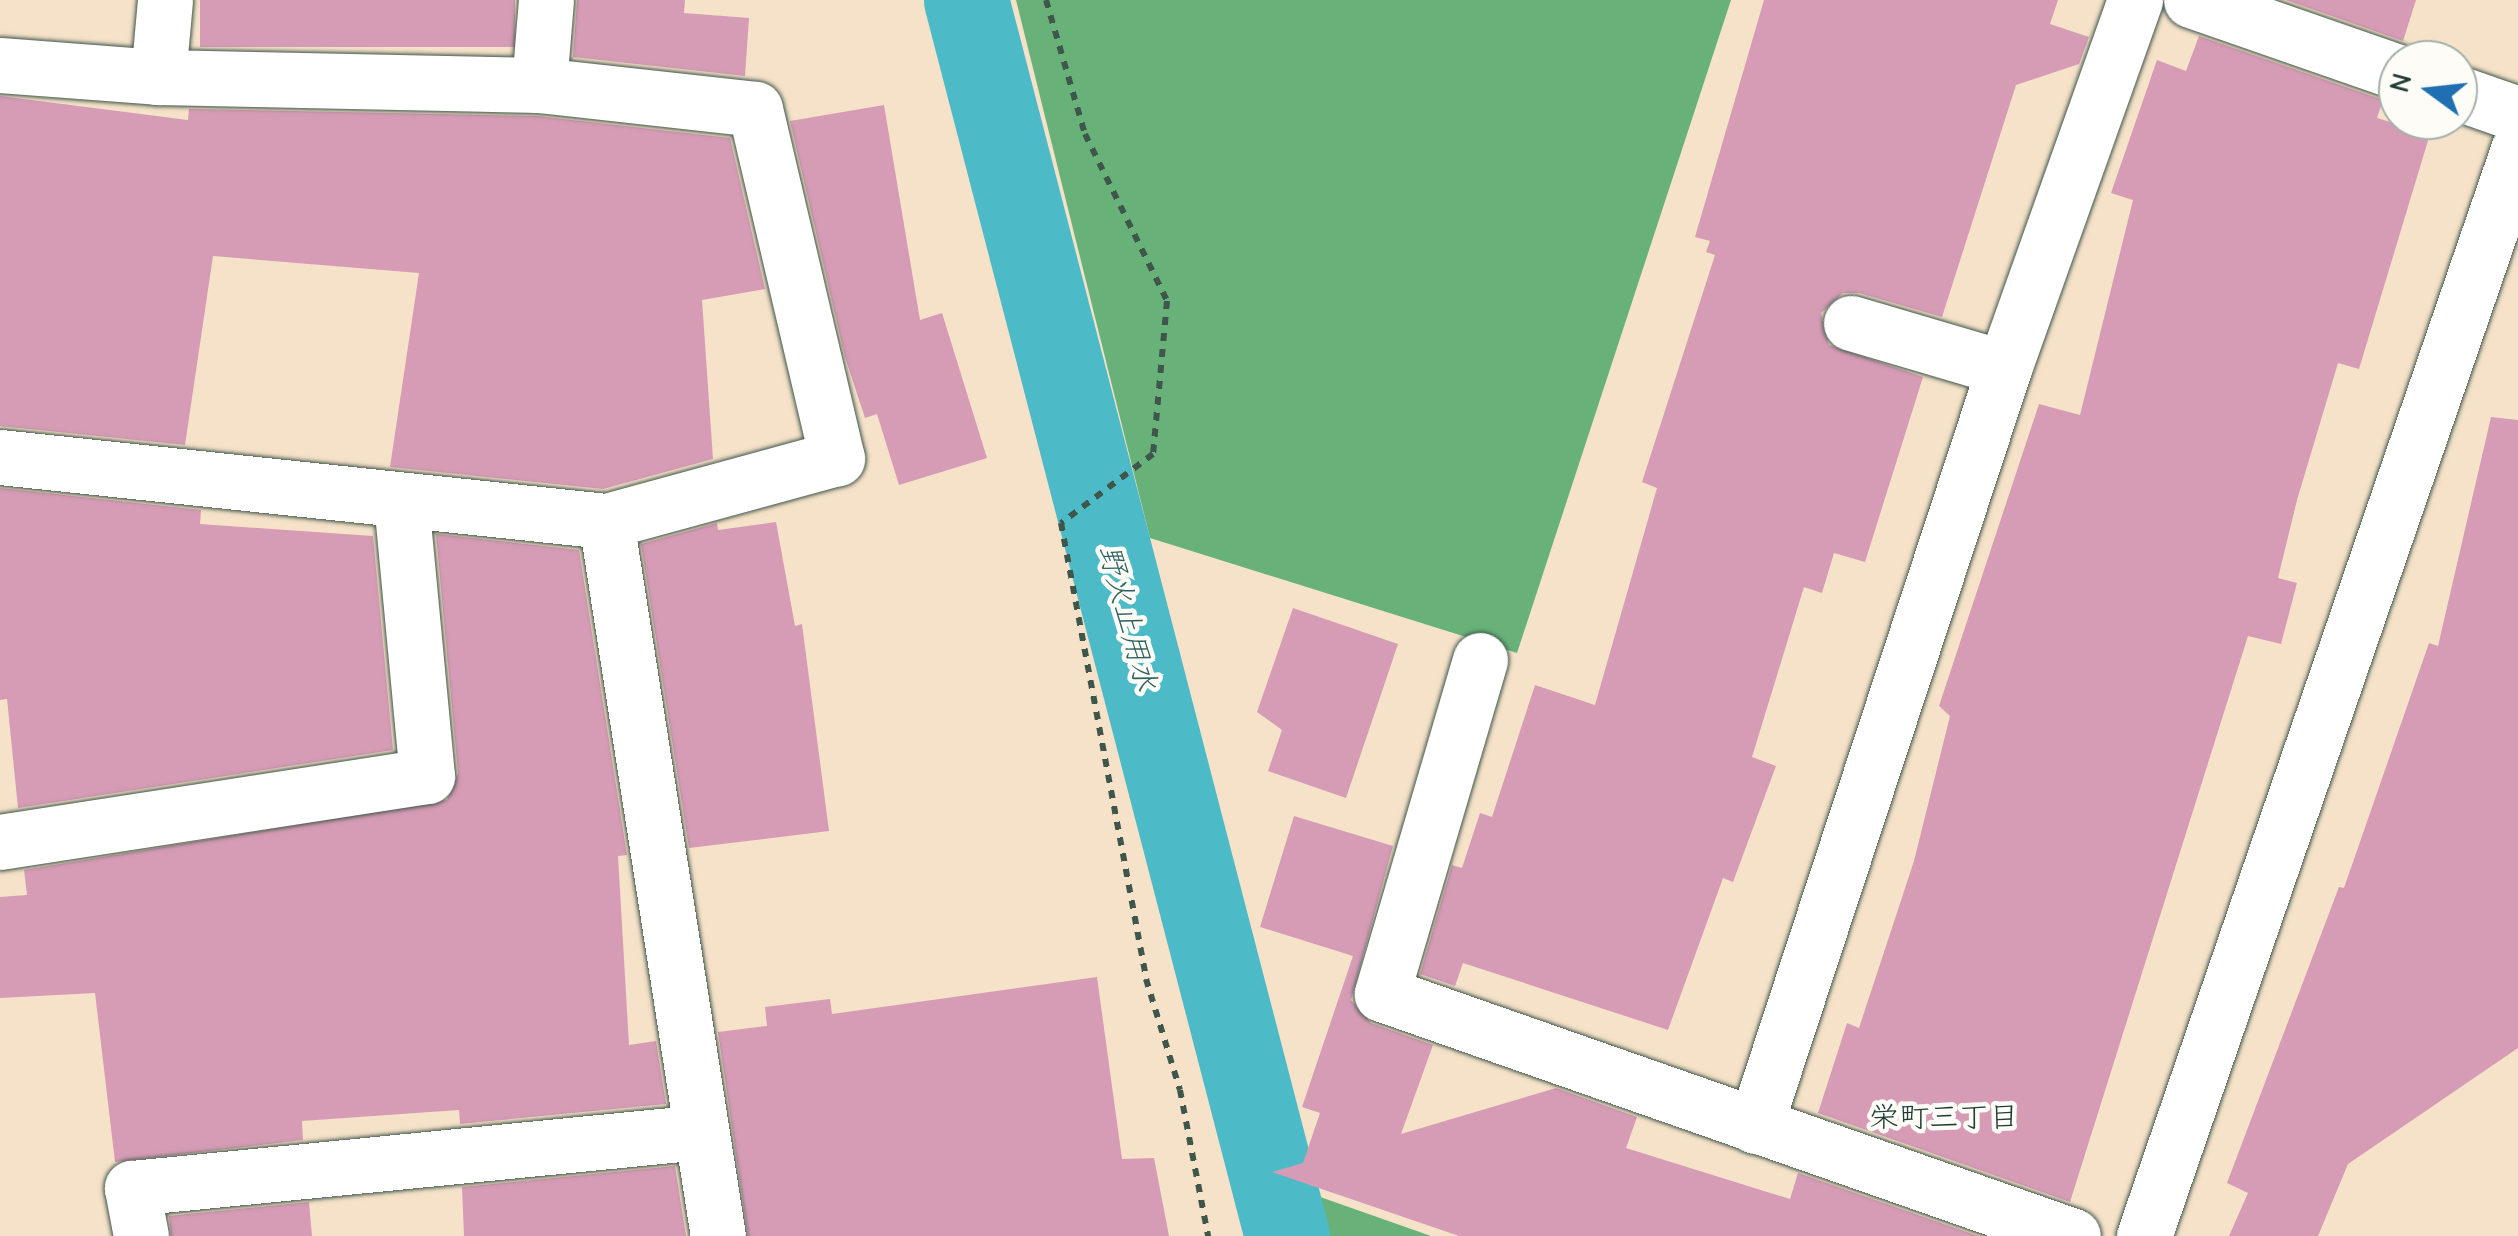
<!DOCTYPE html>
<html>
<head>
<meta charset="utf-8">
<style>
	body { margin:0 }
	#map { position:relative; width:2518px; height:1236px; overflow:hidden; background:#f6e2c9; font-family:"Comic Neue","Klee One",sans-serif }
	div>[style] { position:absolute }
	.forest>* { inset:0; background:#68b27a }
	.canal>* { height:85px; margin:-42.5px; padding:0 42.5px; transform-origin:42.5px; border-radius:42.5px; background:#4dbac8 }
	.building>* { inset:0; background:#d69cb5; transform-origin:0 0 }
	.path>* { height:6px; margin-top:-3px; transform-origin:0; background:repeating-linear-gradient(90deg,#3f564a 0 8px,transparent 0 16px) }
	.roads { filter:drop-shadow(0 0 2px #3f564a) drop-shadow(0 0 2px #3f564a) }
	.minor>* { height:55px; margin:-27.5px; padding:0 27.5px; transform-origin:27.5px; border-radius:27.5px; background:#fff }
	span { translate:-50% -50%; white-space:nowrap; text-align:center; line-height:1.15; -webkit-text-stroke:9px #fdfcf7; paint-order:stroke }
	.water-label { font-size:30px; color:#2d6260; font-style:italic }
	.neighbourhood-label { font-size:30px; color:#1f3d34 }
	.north { position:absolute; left:2378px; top:40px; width:100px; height:100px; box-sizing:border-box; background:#fdfcf7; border:2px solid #a4b0a9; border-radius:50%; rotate:285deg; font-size:28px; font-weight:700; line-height:40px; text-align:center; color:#1f3d34 }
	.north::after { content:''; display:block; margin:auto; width:35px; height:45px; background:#1f6fb2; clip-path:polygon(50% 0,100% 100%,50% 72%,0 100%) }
</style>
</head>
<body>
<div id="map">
	<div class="forest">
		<i style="clip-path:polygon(1016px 0,1731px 0,1517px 653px,1150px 538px)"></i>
		<i style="clip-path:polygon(1289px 1186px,1431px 1236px,1303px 1236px)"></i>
	</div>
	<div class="canal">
		<i style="left:966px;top:0;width:1277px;rotate:75.44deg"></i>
	</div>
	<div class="building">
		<i style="left:200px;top:0;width:315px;height:47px"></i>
		<i style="clip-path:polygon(577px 0,685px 0,684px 13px,749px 18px,745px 76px,573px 57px)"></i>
		<i style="clip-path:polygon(1764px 0,2058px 0,2050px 24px,2089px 37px,2079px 64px,2016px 85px,1942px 317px,1859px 293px,1843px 293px,1821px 313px,1829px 345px,1923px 377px,1865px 562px,1834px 553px,1822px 593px,1804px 587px,1752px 757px,1776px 766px,1733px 882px,1723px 878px,1668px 1030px,1463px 963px,1455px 986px,1420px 974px,1452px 865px,1462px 868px,1480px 813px,1492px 817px,1535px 685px,1595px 705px,1657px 488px,1642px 482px,1715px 255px,1706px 252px,1710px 241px,1695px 237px)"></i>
		<i style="clip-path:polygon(2286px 0,2416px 0,2403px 41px)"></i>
		<i style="clip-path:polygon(2199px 36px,2383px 100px,2377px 118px,2430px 134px,2359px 369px,2338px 363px,2297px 500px,2278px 578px,2297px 583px,2281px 644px,2248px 636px,2070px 1202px,1818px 1113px,1847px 1023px,1859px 1028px,1914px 861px,1950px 716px,1939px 706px,2039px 404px,2080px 415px,2133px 200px,2111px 193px,2157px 60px,2186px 71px)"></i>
		<i style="clip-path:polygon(0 96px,188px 120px,189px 109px,537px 116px,730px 138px,765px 289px,702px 300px,713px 459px,603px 489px,390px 467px,419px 273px,213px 256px,185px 445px,0 426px)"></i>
		<i style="clip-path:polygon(884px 105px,920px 320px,942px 313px,987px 458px,899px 485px,877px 414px,865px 418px,845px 357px,790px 121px)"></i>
		<i style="clip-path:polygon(2491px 417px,2518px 420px,2518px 1048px,2348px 1164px,2318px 1236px,2229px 1236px,2248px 1193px,2227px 1183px,2339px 887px,2344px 888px,2429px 643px,2438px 646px)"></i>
		<i style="clip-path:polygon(0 488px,201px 510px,200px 524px,373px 536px,393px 750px,18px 808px,7px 699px,0 700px)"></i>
		<i style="clip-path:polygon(776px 522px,795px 626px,802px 624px,829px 831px,689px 848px,641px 544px,717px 523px,718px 530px)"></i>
		<i style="clip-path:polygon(436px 534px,579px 550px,627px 855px,618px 856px,629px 1045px,656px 1041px,666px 1104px,460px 1124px,459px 1110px,302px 1121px,303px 1140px,115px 1162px,95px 993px,0 998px,0 897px,27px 895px,24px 870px,447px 800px,458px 773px)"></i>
		<i style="clip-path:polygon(1293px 608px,1398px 644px,1346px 798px,1268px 771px,1282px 730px,1257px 712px)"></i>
		<i style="clip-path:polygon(1294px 816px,1393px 846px,1351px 1000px,1371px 1023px,1433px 1045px,1401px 1134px,1556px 1088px,1637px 1117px,1626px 1148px,1790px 1199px,1798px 1173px,1978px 1236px,1459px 1236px,1272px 1172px,1303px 1163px,1320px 1113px,1302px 1107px,1353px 956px,1260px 927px)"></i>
		<i style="clip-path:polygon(1097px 977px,1122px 1159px,1154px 1158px,1169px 1236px,748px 1236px,718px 1032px,767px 1026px,765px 1007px,830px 999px,832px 1014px)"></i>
		<i style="clip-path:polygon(675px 1166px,686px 1236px,464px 1236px,462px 1187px)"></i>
		<i style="clip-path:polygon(309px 1202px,312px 1236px,171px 1236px,169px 1216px)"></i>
	</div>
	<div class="path">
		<i style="left:1046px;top:0;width:140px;rotate:73.8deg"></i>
		<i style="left:1085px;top:134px;width:186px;rotate:63.8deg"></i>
		<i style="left:1167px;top:301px;width:154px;rotate:95.2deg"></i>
		<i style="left:1153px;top:454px;width:115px;rotate:143.1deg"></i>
		<i style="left:1061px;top:523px;width:464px;rotate:79.4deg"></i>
		<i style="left:1146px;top:979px;width:116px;rotate:73deg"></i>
		<i style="left:1180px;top:1090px;width:149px;rotate:79.1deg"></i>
	</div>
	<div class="roads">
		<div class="minor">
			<i style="left:2191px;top:0;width:219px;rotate:19.2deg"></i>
			<i style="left:0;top:65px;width:158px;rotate:4.3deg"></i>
			<i style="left:158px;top:77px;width:381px;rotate:1.2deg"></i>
			<i style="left:539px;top:85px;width:217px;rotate:6.3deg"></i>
			<i style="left:755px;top:109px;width:359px;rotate:76.8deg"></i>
			<i style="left:837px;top:458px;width:239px;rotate:164.7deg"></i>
			<i style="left:606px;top:521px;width:724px;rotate:81.1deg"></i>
			<i style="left:158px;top:77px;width:77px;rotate:-84.8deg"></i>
			<i style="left:539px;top:85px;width:85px;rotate:-85.3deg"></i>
			<i style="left:2458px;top:93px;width:64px;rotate:19.3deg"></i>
			<i style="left:1851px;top:323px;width:159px;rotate:16.4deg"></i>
			<i style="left:0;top:457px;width:609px;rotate:6.03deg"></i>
			<i style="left:1480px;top:660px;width:348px;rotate:106.4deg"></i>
			<i style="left:1382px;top:994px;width:732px;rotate:19.3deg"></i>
			<i style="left:0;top:842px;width:432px;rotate:-8.8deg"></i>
			<i style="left:427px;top:776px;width:277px;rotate:-95.4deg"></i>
			<i style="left:1755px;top:1126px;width:798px;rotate:-71.81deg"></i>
			<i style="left:2004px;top:368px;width:391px;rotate:-70.4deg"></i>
			<i style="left:141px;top:1236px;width:49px;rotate:-100.6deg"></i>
			<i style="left:132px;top:1188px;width:572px;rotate:-5.62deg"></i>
			<i style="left:2144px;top:1236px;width:1149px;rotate:-71deg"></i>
		</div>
	</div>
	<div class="water-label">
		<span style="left:1127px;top:618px;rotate:75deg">野火止用水</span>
	</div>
	<div class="neighbourhood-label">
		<span style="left:1944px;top:1118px">栄町三丁目</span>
	</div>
	<div class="north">N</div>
</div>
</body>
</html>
